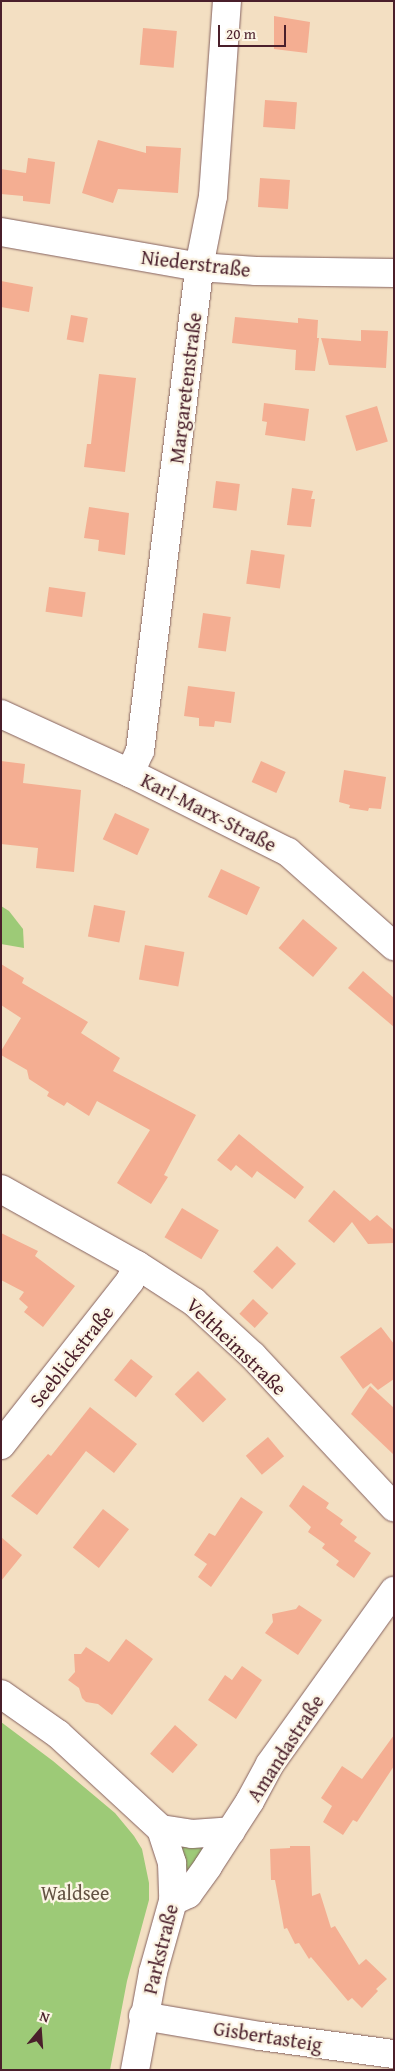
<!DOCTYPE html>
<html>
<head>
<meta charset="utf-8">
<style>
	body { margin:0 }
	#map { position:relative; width:395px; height:2071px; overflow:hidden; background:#f3dfc2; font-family:"Gentium Book Plus",serif }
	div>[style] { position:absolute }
	.green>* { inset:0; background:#9dca77 }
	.building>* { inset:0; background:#f4ae92; transform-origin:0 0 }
	.roads { filter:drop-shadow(0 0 1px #856260) drop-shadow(0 0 1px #856260) }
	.street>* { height:28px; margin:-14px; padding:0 14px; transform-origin:14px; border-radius:14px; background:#fff }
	span { translate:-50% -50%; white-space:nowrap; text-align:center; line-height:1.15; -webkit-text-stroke:4.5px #fcf5e5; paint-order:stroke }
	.street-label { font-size:20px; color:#4a1f2b }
	.park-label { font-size:20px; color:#635242 }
	.frame { position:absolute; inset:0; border:2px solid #4a1f2b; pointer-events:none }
	.north { position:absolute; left:15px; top:2006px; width:50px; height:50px; -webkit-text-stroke:4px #fcf5e5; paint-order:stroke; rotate:18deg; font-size:14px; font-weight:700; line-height:20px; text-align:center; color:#4a1f2b }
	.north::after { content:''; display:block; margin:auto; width:18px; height:22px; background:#4a1f2b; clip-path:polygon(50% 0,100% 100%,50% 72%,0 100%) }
	.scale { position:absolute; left:218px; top:25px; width:68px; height:22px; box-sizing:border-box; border:2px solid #4a1f2b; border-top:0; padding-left:6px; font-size:15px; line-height:18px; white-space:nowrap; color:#4a1f2b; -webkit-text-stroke:4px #fcf5e5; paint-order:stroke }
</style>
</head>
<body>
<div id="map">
	<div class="green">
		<i style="clip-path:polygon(1px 906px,9px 911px,23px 929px,24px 948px,1px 944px)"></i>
		<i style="clip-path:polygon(1px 1722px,53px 1761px,115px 1813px,134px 1836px,142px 1849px,149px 1883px,149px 1900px,127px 1981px,110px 2070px,1px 2070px)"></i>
		<i style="clip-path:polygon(181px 1844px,204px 1845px,192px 1870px,187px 1871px,184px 1867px)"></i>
	</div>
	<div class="building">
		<i style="clip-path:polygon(274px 16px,310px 22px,307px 53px,274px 49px)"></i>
		<i style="left:143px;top:28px;width:34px;height:37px;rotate:5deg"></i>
		<i style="left:265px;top:100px;width:32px;height:27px;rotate:4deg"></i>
		<i style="clip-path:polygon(98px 140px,146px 153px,146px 146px,181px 148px,178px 193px,118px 189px,113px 203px,82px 193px)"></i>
		<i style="clip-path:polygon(28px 158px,55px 162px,50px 204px,23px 201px,23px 196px,1px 194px,1px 169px,26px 173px)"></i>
		<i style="left:260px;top:178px;width:30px;height:29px;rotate:4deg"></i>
		<i style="clip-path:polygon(1px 281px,33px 287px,29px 312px,1px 307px)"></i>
		<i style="left:71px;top:315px;width:17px;height:25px;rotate:10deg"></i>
		<i style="clip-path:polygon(235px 317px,298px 323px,298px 318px,318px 320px,317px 338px,319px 338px,315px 371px,295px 370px,296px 350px,232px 343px)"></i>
		<i style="clip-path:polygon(361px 330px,388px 331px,386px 368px,329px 365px,321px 338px,361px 341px)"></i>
		<i style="clip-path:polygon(99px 374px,136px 378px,125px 472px,84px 467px,87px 444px,91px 444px)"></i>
		<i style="clip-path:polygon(264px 403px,309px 409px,305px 441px,265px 435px,267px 422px,262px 421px)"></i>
		<i style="left:377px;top:406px;width:37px;height:33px;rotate:73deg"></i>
		<i style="left:216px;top:481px;width:24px;height:27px;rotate:7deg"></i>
		<i style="clip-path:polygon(292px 488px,313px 491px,311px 499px,315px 499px,311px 527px,287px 525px)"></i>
		<i style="clip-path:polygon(89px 507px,129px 513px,125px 555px,98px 551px,99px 540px,84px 538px)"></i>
		<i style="left:251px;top:550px;width:34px;height:34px;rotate:8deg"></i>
		<i style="left:49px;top:587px;width:37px;height:25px;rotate:8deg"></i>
		<i style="left:203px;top:613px;width:28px;height:35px;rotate:8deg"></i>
		<i style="clip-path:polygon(188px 686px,235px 692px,231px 723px,215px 721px,214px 727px,199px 726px,199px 718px,184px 716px)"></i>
		<i style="clip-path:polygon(1px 761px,25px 764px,23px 783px,81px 790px,74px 872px,36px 868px,38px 848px,1px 844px)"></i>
		<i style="left:261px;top:761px;width:27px;height:23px;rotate:24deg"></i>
		<i style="clip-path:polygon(344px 770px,386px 777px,381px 809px,369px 808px,368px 811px,349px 808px,350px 805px,339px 802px)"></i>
		<i style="left:115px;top:813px;width:38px;height:29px;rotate:25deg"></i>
		<i style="left:221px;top:869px;width:43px;height:31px;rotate:25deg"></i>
		<i style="left:94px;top:905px;width:32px;height:32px;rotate:11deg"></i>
		<i style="left:303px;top:919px;width:45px;height:38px;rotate:40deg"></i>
		<i style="left:145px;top:945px;width:40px;height:35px;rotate:10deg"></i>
		<i style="clip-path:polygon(1px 964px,24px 978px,22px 983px,88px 1022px,81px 1033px,120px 1058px,113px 1071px,196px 1115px,164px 1175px,168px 1177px,151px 1204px,117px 1183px,150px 1130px,97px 1101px,89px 1116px,67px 1102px,64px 1106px,47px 1096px,49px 1092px,29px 1079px,27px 1070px,1px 1055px,1px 1051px,21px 1018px,1px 1005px)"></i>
		<i style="clip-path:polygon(363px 971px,394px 998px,394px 1027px,348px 988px)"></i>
		<i style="clip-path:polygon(239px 1134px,304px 1187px,295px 1199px,257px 1171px,252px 1178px,236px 1165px,231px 1171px,217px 1160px)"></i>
		<i style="clip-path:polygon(334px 1190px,370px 1221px,377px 1215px,394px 1230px,394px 1243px,368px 1244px,352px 1222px,334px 1243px,308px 1221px)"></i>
		<i style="left:182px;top:1208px;width:43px;height:34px;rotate:31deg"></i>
		<i style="clip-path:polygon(1px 1233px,38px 1251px,35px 1256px,75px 1286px,43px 1327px,24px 1312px,28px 1307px,19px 1299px,24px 1292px,1px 1280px)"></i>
		<i style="left:277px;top:1246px;width:26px;height:35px;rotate:43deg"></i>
		<i style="left:253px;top:1299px;width:21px;height:20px;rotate:43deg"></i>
		<i style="clip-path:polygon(381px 1327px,394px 1344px,394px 1379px,378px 1390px,371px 1383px,363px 1389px,340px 1357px)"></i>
		<i style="left:131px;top:1359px;width:28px;height:27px;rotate:39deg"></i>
		<i style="left:198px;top:1371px;width:40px;height:33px;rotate:45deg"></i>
		<i style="clip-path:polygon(370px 1386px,394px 1408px,394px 1455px,351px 1414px)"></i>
		<i style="clip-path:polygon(90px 1407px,137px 1444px,114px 1473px,86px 1451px,37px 1515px,11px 1496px,48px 1454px,51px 1456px)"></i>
		<i style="left:268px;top:1437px;width:25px;height:29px;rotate:50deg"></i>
		<i style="clip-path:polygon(303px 1485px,329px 1503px,326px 1508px,343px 1520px,340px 1524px,357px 1537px,354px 1541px,371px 1553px,354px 1578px,336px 1565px,339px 1561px,322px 1548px,325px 1544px,308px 1532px,311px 1527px,289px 1506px)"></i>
		<i style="clip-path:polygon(241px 1497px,263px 1512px,211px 1587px,198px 1577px,207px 1564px,194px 1555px,209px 1533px,215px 1536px)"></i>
		<i style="left:103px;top:1509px;width:33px;height:49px;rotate:38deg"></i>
		<i style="clip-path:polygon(1px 1537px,22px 1555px,1px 1581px)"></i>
		<i style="clip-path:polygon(299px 1605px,322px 1620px,298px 1655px,265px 1633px,273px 1622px,272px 1614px,296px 1609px)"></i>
		<i style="clip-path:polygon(126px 1639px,153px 1659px,112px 1715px,98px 1704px,86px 1702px,82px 1698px,79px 1688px,68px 1680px,75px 1672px,74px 1654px,81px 1654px,86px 1647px,109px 1662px)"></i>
		<i style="clip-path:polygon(242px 1666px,262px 1680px,236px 1719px,208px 1700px,225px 1675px,232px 1680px)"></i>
		<i style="left:175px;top:1725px;width:30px;height:38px;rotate:41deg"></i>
		<i style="clip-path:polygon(394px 1735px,394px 1766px,357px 1822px,353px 1820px,343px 1835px,323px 1822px,332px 1806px,321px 1798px,342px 1766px,362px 1779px)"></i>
		<i style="clip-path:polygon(290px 1846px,310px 1846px,312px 1896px,320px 1893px,331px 1928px,335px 1926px,359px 1965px,366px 1959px,387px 1979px,376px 1989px,378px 1991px,362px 2008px,352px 1998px,348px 2001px,311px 1957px,309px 1959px,299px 1943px,295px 1944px,287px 1928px,284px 1929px,275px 1880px,271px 1880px,270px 1849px,290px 1848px)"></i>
	</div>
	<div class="roads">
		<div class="street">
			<i style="left:1px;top:232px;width:201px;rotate:10deg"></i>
			<i style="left:199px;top:267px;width:57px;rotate:4deg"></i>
			<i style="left:256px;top:271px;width:138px;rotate:0.8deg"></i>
			<i style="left:1px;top:714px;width:142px;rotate:24.6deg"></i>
			<i style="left:130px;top:773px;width:177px;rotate:26.6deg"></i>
			<i style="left:288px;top:852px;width:142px;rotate:41.6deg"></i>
			<i style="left:130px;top:773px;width:24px;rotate:-66deg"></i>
			<i style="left:140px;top:751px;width:488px;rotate:-83deg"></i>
			<i style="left:199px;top:267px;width:72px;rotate:-78.8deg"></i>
			<i style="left:213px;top:196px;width:196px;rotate:-85.9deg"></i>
			<i style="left:1px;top:1189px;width:156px;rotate:29.2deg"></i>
			<i style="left:137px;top:1265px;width:68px;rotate:33deg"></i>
			<i style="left:194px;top:1302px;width:80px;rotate:42.5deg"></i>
			<i style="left:253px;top:1356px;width:207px;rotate:47deg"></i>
			<i style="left:1px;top:1445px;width:209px;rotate:-51.8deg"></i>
			<i style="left:130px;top:1281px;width:17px;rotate:-66deg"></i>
			<i style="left:1px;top:1694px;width:70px;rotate:35.1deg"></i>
			<i style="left:58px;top:1734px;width:140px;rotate:42.7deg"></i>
			<i style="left:161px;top:1829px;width:36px;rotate:72deg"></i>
			<i style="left:172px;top:1863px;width:38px;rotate:88deg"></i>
			<i style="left:173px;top:1901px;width:74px;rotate:105.7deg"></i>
			<i style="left:153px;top:1972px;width:100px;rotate:100.4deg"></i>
			<i style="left:161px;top:1829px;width:31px;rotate:9deg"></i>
			<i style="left:192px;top:1834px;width:39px;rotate:-4deg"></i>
			<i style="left:173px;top:1901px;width:17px;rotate:-25deg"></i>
			<i style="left:188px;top:1894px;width:34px;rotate:-54deg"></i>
			<i style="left:208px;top:1866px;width:77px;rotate:-57.1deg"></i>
			<i style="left:250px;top:1801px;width:42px;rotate:-61.6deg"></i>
			<i style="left:270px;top:1764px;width:213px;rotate:-54.4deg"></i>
			<i style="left:143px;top:2016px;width:119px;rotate:9.7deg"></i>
			<i style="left:260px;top:2036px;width:135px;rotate:7.7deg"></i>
		</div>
	</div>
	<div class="street-label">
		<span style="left:196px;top:263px;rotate:7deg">Niederstraße</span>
		<span style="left:185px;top:388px;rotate:-83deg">Margaretenstraße</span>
		<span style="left:209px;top:812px;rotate:27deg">Karl-Marx-Straße</span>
		<span style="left:237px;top:1346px;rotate:44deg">Veltheimstraße</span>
		<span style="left:71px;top:1356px;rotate:-52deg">Seeblickstraße</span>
		<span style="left:285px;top:1748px;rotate:-57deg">Amandastraße</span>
		<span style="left:160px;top:1949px;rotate:-76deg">Parkstraße</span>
		<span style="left:268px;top:2036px;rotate:9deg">Gisbertasteig</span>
	</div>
	<div class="park-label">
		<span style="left:75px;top:1892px">Waldsee</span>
	</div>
	<div class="frame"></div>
	<div class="north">N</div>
	<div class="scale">20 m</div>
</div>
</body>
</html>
